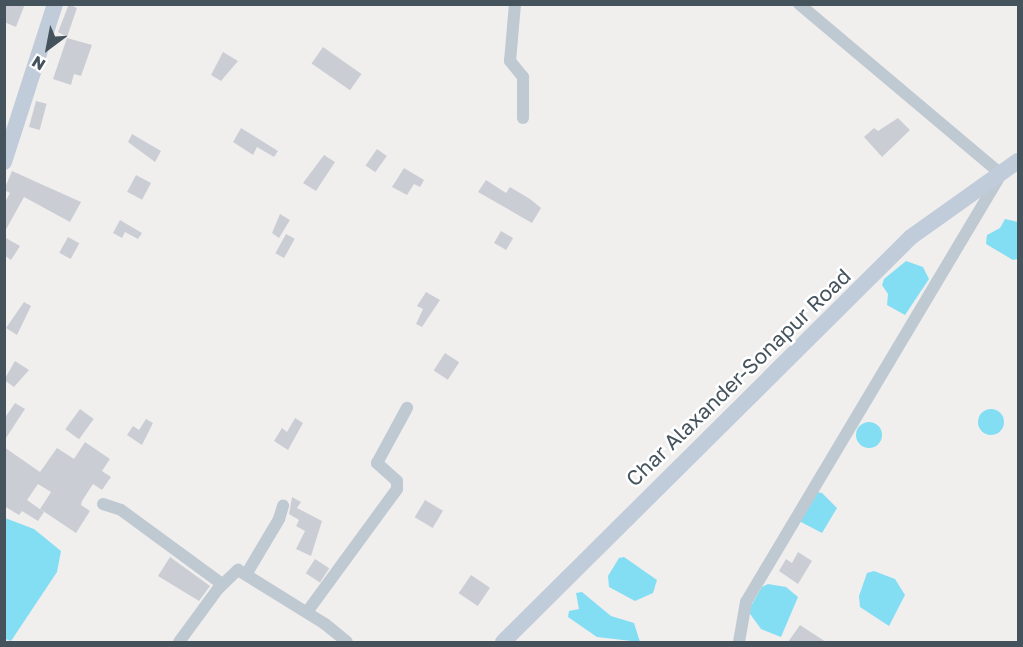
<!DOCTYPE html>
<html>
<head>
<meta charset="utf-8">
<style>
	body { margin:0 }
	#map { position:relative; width:1023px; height:647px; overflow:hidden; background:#f1eeee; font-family:"Golos Text",sans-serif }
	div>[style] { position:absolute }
	.water>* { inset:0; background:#83def3 }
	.round { border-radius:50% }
	.building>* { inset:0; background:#caced4; transform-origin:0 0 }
	.street>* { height:12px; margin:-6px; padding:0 6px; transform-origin:6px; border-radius:6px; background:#bec9d2 }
	.secondary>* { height:16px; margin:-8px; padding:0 8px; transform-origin:8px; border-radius:8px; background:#c0ccd9 }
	span { translate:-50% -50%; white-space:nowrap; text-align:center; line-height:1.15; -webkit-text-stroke:5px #fff; paint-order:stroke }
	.street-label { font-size:21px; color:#45535d }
	.frame { position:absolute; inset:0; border:6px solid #45535d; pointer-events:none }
	.north { position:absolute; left:18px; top:18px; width:60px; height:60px; -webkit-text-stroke:4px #fff; paint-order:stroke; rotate:212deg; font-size:16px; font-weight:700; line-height:24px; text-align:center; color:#45535d }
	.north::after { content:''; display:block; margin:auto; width:21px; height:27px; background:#45535d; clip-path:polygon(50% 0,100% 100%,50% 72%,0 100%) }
</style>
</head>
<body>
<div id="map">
	<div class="water">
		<i style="clip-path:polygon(1005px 219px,1018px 222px,1018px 259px,1013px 260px,986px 244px,987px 235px,1000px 228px)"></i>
		<i style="clip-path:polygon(906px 261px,923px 267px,929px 279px,905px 315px,887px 305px,888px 294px,882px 285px,884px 279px)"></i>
		<i class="round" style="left:978px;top:409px;width:26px;height:26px"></i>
		<i class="round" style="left:856px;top:422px;width:26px;height:26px"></i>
		<i style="clip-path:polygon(811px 491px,822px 493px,837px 508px,822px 533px,799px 521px)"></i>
		<i style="clip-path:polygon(5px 518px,34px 529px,61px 551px,57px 572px,11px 641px,5px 639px)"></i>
		<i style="clip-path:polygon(624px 557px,657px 580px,653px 593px,635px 601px,609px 587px,608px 576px,619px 558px)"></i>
		<i style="clip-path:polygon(874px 571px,895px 579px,905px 595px,889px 626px,860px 607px,859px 596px,867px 573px)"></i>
		<i style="clip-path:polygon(768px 584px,786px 587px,798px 597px,781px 637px,761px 629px,748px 611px,762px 587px)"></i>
		<i style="clip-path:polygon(582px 592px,611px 616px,634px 623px,640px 642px,597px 637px,568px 617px,569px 611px,579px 609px,576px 593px)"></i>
	</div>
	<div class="building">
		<i style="clip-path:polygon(4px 4px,25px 4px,16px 27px,4px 22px)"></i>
		<i style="clip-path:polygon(69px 4px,77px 8px,67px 37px,58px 32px)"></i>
		<i style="clip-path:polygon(67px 38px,92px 45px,81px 76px,74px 74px,71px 85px,53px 79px)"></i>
		<i style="left:323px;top:47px;width:47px;height:20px;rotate:35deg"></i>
		<i style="clip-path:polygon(223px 52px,238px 61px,221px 81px,211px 75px)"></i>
		<i style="left:36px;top:101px;width:11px;height:27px;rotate:15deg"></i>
		<i style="clip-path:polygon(898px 118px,910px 130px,882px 157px,864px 137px,874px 128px,878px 131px)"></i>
		<i style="clip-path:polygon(241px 128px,278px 151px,274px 157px,257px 147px,253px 155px,233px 142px)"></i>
		<i style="clip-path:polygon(132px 134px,161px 151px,155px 162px,128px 142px)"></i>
		<i style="left:377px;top:149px;width:12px;height:20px;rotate:35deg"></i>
		<i style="clip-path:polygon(324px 155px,335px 162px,316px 191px,303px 183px)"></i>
		<i style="clip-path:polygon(404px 168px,424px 180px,420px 187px,414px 184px,407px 195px,392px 187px)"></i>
		<i style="clip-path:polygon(12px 171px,81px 202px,70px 222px,24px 197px,4px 233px,4px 204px,10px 193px,4px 190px)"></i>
		<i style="left:136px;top:175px;width:17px;height:19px;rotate:28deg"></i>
		<i style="clip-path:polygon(486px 180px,506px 193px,510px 187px,530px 199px,541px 208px,532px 223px,478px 192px)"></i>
		<i style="clip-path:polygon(280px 214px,290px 220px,279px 238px,272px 233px)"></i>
		<i style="clip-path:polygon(120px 220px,142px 233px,138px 239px,125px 232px,122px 238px,113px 233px)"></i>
		<i style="left:501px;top:231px;width:14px;height:14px;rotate:30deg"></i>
		<i style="left:286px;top:234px;width:10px;height:22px;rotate:29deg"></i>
		<i style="clip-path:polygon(4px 237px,20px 246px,11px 260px,4px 255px)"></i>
		<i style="left:68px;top:237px;width:13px;height:18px;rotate:29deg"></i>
		<i style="clip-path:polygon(426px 292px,440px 300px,422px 327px,416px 324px,423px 309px,417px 306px)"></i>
		<i style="clip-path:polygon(24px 302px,31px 306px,17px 335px,6px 328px)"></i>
		<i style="left:445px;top:353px;width:17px;height:21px;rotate:33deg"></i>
		<i style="clip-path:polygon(15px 361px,29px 370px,14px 387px,4px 380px)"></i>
		<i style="clip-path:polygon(15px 403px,25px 409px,4px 441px,4px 419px)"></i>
		<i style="left:80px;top:409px;width:17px;height:25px;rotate:36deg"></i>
		<i style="clip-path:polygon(295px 418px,303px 423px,288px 450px,274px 441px,282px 428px,287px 432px)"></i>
		<i style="clip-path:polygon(146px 419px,153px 423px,142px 445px,127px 435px,133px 426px,139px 430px)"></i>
		<i style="clip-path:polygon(85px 442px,110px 459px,102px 471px,111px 477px,102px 490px,93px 484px,82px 501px,81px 505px,90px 511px,76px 533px,40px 509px,51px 492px,38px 484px,27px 500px,44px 512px,38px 521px,22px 511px,19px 515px,4px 506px,4px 447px,40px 472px,57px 448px,74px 459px)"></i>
		<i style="clip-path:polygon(292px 497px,301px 502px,297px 508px,322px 521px,311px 556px,296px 549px,305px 531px,296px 526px,299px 520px,289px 514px)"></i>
		<i style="left:425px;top:500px;width:21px;height:20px;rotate:31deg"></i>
		<i style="clip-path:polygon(798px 552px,812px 561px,798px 584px,779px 571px,786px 559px,792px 563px)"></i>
		<i style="clip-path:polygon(170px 557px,210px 586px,199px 601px,158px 576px)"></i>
		<i style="left:315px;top:559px;width:17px;height:17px;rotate:33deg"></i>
		<i style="left:471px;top:575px;width:23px;height:22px;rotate:34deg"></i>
		<i style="clip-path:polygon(800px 625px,826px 642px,788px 642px)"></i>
	</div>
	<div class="street">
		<i style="left:515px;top:4px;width:57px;rotate:95deg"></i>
		<i style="left:510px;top:61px;width:21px;rotate:51deg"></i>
		<i style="left:523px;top:77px;width:41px;rotate:90deg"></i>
		<i style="left:103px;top:504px;width:19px;rotate:18deg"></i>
		<i style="left:121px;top:510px;width:125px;rotate:36.2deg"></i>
		<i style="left:247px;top:573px;width:63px;rotate:-59.3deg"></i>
		<i style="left:279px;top:519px;width:14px;rotate:-73deg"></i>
		<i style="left:307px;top:612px;width:152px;rotate:-53.8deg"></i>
		<i style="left:397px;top:489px;width:8px;rotate:-90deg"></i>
		<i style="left:397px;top:481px;width:27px;rotate:-138deg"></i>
		<i style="left:377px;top:463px;width:63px;rotate:-61.4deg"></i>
		<i style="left:179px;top:642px;width:66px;rotate:-53.7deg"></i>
		<i style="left:218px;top:589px;width:28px;rotate:-44deg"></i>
		<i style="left:238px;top:570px;width:102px;rotate:31.8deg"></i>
		<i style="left:325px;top:624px;width:28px;rotate:39deg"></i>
		<i style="left:739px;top:642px;width:41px;rotate:-80.1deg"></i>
		<i style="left:746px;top:602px;width:498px;rotate:-59.2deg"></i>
		<i style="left:1001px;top:174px;width:264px;rotate:-139.9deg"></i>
	</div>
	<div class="secondary">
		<i style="left:4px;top:162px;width:166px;rotate:-72.1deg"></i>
		<i style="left:503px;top:642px;width:575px;rotate:-44.79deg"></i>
		<i style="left:911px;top:237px;width:131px;rotate:-35.4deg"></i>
	</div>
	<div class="street-label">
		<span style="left:738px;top:377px;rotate:-44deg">Char Alaxander-Sonapur Road</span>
	</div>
	<div class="frame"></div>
	<div class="north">N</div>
</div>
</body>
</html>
